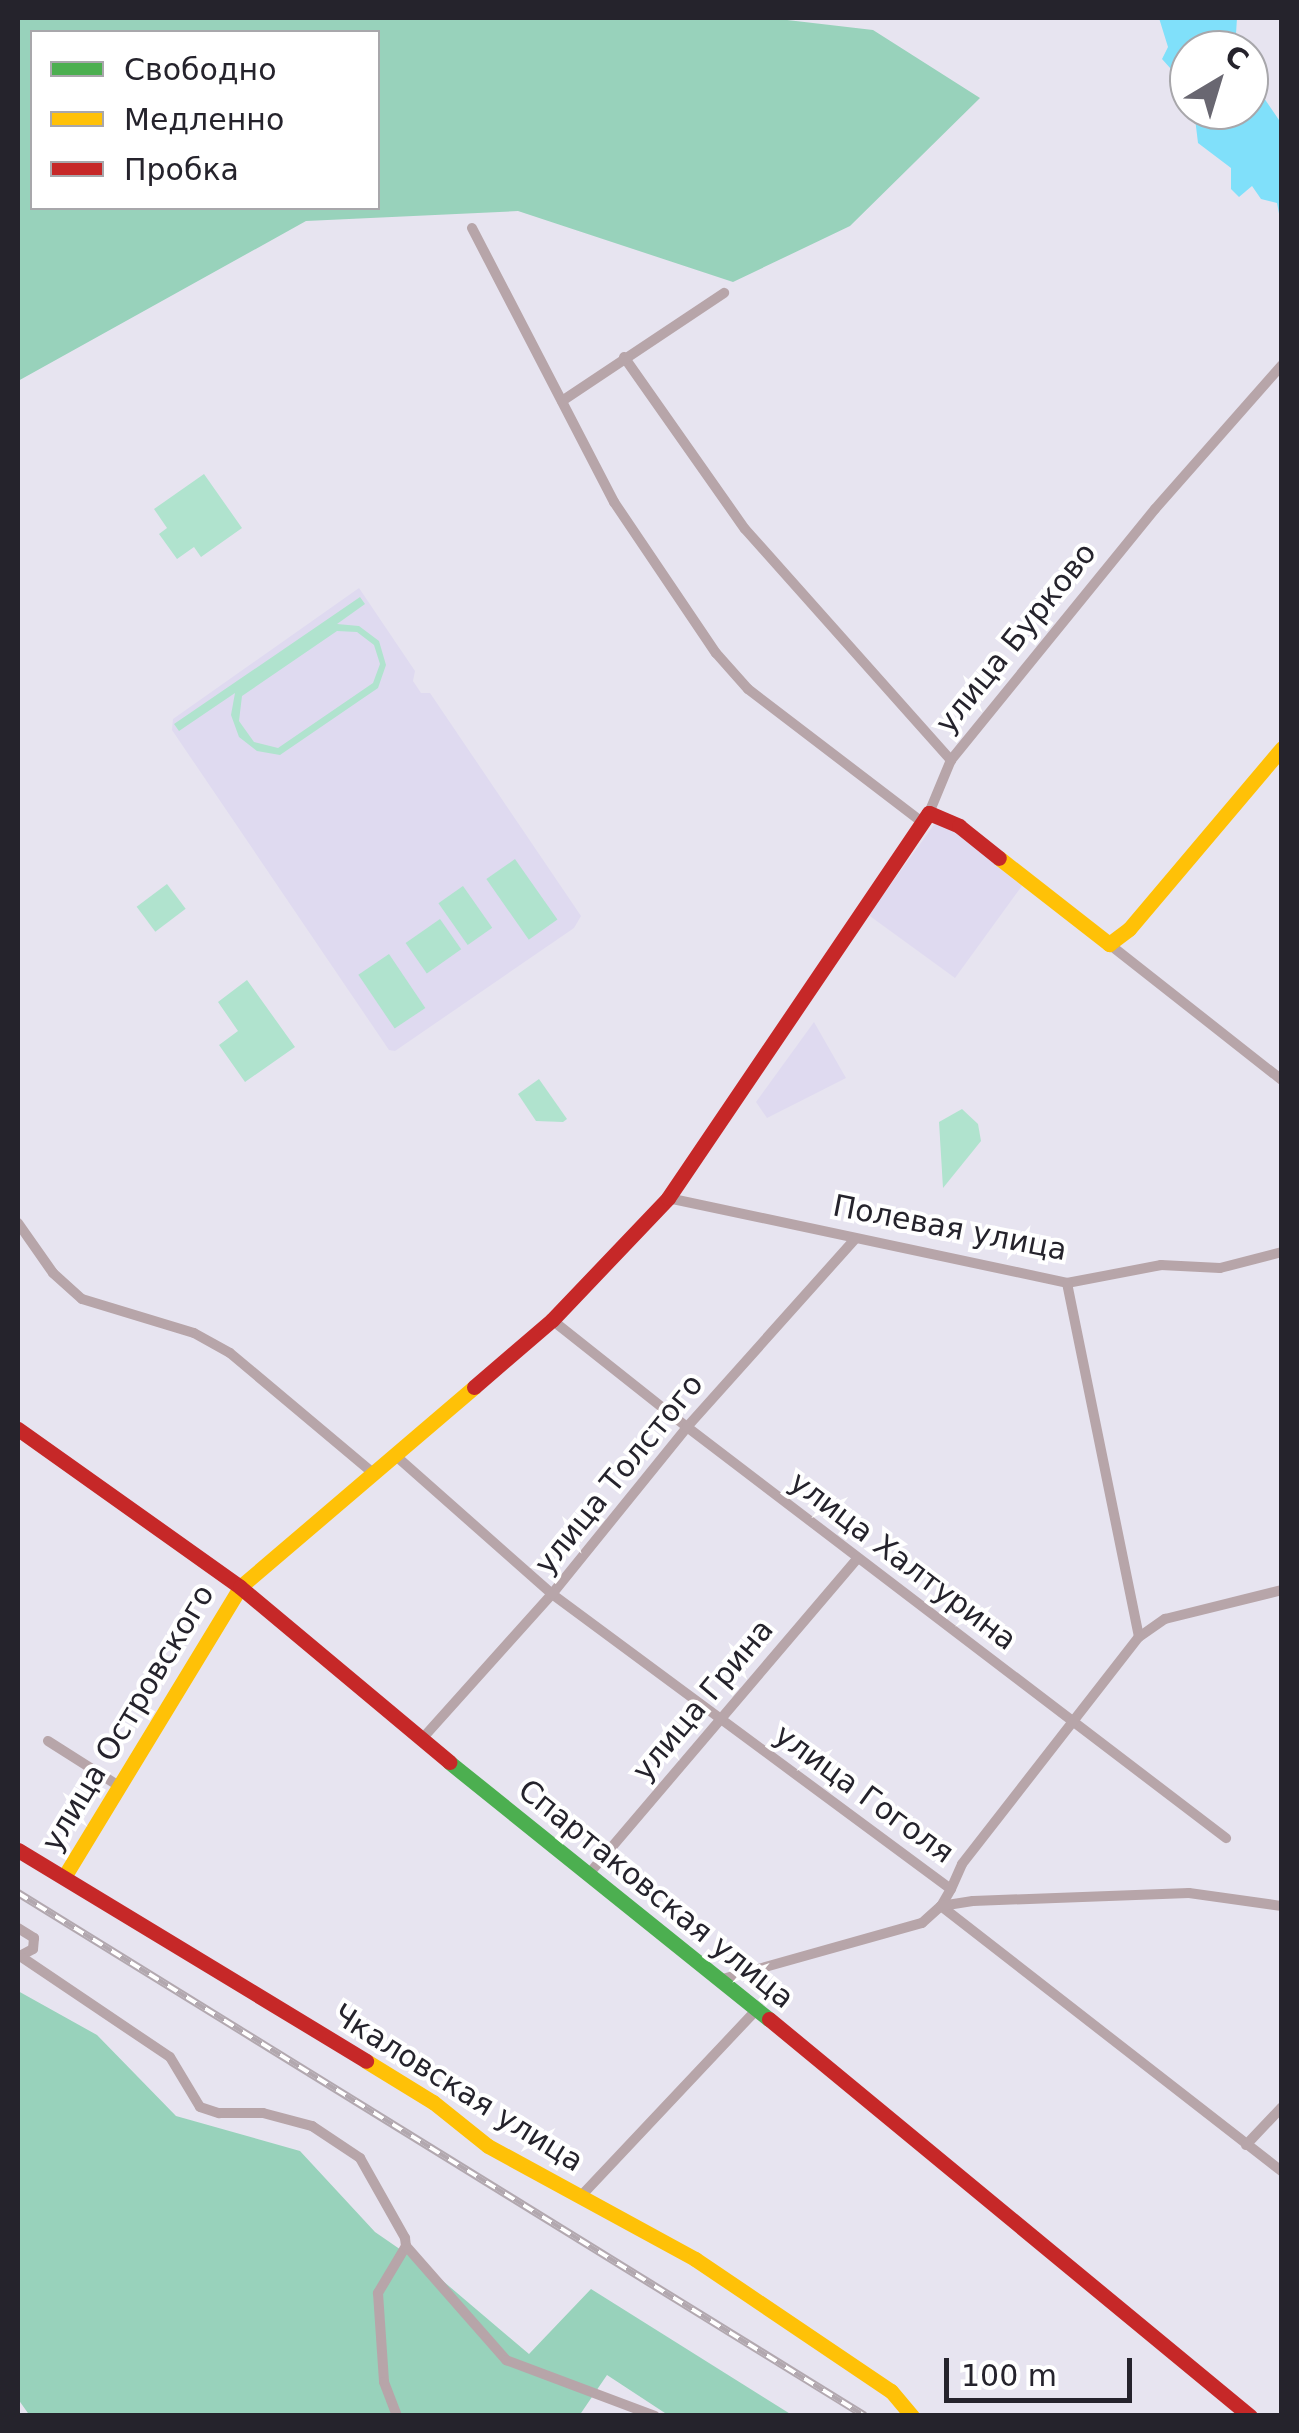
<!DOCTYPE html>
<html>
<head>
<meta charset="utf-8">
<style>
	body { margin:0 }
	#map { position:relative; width:1299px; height:2433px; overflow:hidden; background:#e7e4f0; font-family:"DejaVu Sans",sans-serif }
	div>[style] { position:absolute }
	.built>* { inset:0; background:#dfdaf0; transform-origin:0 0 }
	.green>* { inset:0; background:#b0e3ce; transform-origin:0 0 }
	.forest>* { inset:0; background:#98d2bb }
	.water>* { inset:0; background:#80e0fa }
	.street>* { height:10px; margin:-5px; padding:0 5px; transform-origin:5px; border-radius:5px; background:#b7a5a9 }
	.fast>* { height:15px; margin:-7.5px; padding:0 7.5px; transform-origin:7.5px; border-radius:7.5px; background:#4caf50 }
	.slow>* { height:15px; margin:-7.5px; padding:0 7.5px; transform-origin:7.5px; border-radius:7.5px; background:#ffc107 }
	.jam>* { height:15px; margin:-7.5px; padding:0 7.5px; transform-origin:7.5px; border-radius:7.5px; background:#c62828 }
	.rail>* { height:8px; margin-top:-4px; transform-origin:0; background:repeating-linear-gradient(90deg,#fff 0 11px,#b2a8af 0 22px); box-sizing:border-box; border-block:2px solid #b2a8af }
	span { translate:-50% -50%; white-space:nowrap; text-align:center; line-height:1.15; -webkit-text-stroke:8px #fff; paint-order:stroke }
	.street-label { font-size:30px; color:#25232c }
	.frame { position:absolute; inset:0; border:20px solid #25232c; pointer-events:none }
	.legend { position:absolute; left:30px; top:30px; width:350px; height:180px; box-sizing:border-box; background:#fff; border:2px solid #a8a7ab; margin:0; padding:12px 18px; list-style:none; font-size:30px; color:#25232c }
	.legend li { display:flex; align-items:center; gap:20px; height:50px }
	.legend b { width:50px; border:2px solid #a8a7ab }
	.north { position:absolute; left:1169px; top:30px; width:100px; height:100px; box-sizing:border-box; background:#fff; border:2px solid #a8a7ab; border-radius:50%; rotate:38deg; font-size:28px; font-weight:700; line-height:40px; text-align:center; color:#25232c }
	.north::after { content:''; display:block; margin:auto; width:35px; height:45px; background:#696771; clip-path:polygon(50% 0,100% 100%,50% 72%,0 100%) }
	.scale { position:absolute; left:944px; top:2358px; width:188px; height:45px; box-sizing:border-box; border:5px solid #25232c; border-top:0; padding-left:12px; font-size:30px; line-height:35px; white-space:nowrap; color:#25232c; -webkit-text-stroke:8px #fff; paint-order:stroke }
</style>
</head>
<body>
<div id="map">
	<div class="built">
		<i style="clip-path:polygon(359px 588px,415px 671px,413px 681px,421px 693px,430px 693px,581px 916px,574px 928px,395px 1051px,389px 1050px,172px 730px,173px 719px)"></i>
		<i style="left:939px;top:818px;width:107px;height:120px;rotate:36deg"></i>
		<i style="clip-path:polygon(814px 1022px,846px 1078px,767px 1118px,756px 1102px)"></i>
	</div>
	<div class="green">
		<i style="clip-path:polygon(204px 474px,242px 528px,201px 557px,194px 547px,177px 559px,159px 534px,167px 528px,154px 509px)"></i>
		<i style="clip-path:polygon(evenodd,360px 597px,365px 604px,337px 624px,359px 626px,379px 641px,386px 665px,378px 688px,280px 755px,257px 751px,239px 737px,231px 715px,235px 693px,179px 731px,174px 724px,360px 597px,337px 631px,357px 632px,374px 645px,380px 664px,373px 683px,278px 748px,254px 742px,239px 721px,242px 696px,337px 631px)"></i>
		<i style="left:515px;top:859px;width:74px;height:35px;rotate:55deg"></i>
		<i style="left:167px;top:884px;width:31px;height:38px;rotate:53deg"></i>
		<i style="left:463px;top:886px;width:51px;height:30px;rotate:55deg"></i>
		<i style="left:440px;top:919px;width:37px;height:42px;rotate:55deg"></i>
		<i style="left:389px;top:954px;width:65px;height:37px;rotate:56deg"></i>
		<i style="clip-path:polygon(247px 980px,295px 1047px,245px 1082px,219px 1045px,238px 1031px,218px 1002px)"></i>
		<i style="clip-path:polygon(539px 1079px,567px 1119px,563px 1122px,536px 1121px,518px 1094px)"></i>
		<i style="clip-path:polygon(962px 1109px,978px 1124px,981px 1141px,943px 1188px,939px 1122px)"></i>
	</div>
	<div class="forest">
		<i style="clip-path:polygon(evenodd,18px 18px,770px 18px,873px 30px,980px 98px,850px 226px,733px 282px,518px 211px,306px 221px,18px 381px,18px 18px,32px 32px,378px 32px,378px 208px,32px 208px,32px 32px)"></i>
		<i style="clip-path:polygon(18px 1991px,97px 2035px,176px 2116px,300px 2151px,375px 2232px,430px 2270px,529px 2354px,591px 2289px,792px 2415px,668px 2415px,607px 2375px,579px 2416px,30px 2416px,18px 2399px)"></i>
	</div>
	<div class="water">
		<i style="clip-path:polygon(1159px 18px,1237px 18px,1235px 50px,1189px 50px,1189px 89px,1162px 59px,1168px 47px)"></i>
		<i style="clip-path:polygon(1249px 76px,1281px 123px,1280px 219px,1277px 203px,1261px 199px,1252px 186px,1239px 197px,1231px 189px,1231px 168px,1198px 143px,1194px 110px,1249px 110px)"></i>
	</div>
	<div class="street">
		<i style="left:472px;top:228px;width:309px;rotate:62.6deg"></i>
		<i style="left:614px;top:502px;width:182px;rotate:56deg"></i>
		<i style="left:716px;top:653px;width:48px;rotate:48.4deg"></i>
		<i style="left:748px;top:689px;width:219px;rotate:37.4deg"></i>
		<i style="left:624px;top:357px;width:210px;rotate:54.9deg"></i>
		<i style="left:745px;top:529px;width:310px;rotate:48.3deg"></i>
		<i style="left:562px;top:401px;width:195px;rotate:-33.7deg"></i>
		<i style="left:929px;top:813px;width:57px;rotate:-67.5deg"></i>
		<i style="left:951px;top:760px;width:323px;rotate:-50.9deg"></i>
		<i style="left:1155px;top:509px;width:192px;rotate:-48.6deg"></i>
		<i style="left:1109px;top:944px;width:220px;rotate:38.2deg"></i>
		<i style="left:668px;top:1198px;width:408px;rotate:12deg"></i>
		<i style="left:1067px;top:1283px;width:96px;rotate:-10.8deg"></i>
		<i style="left:1161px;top:1265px;width:59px;rotate:2.9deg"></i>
		<i style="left:1220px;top:1268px;width:64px;rotate:-14.5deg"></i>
		<i style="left:18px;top:1223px;width:61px;rotate:55deg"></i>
		<i style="left:53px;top:1273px;width:39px;rotate:42deg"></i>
		<i style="left:82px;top:1299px;width:117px;rotate:16.9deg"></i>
		<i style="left:194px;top:1333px;width:41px;rotate:29.1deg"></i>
		<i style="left:230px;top:1353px;width:188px;rotate:40deg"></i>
		<i style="left:1067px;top:1283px;width:361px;rotate:78.5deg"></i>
		<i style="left:552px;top:1320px;width:172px;rotate:38.4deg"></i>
		<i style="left:687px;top:1427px;width:678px;rotate:37.33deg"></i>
		<i style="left:396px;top:1456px;width:208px;rotate:41.5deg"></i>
		<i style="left:552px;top:1594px;width:496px;rotate:36.5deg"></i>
		<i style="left:951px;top:1889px;width:20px;rotate:120deg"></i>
		<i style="left:941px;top:1906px;width:432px;rotate:37.9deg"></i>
		<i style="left:421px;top:1740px;width:196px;rotate:-48.1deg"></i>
		<i style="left:552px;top:1594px;width:215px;rotate:-51deg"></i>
		<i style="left:687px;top:1427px;width:252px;rotate:-48.2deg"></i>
		<i style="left:48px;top:1741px;width:84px;rotate:32.4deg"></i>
		<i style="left:588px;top:1875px;width:416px;rotate:-49.6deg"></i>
		<i style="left:951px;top:1889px;width:27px;rotate:-66deg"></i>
		<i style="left:962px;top:1864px;width:288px;rotate:-52.1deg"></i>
		<i style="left:1139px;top:1637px;width:32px;rotate:-35deg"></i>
		<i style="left:1165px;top:1619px;width:121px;rotate:-13.9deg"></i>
		<i style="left:18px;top:1928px;width:19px;rotate:32deg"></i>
		<i style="left:34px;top:1938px;width:11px;rotate:95deg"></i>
		<i style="left:33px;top:1949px;width:17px;rotate:152deg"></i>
		<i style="left:23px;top:1958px;width:177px;rotate:34deg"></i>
		<i style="left:170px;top:2057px;width:58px;rotate:59deg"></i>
		<i style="left:200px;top:2107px;width:20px;rotate:18deg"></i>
		<i style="left:219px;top:2113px;width:44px"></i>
		<i style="left:263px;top:2113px;width:51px;rotate:14.9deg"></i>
		<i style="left:312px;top:2126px;width:58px;rotate:33.7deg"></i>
		<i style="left:360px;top:2158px;width:92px;rotate:60.6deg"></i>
		<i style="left:405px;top:2238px;width:8px;rotate:83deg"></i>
		<i style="left:406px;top:2246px;width:55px;rotate:120.8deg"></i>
		<i style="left:378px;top:2293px;width:89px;rotate:86.1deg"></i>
		<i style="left:384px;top:2382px;width:36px;rotate:69deg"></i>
		<i style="left:719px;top:1980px;width:211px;rotate:-15.7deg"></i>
		<i style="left:922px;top:1923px;width:25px;rotate:-42deg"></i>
		<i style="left:941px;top:1906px;width:32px;rotate:-9deg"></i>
		<i style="left:973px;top:1901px;width:216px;rotate:-2.1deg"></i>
		<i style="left:1189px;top:1893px;width:94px;rotate:8deg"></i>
		<i style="left:1246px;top:2145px;width:52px;rotate:-46.5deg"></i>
		<i style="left:581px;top:2196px;width:257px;rotate:-46.7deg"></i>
		<i style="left:406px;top:2246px;width:152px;rotate:48.7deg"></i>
		<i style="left:506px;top:2360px;width:159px;rotate:20.6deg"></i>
	</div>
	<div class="fast">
		<i style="left:449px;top:1762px;width:410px;rotate:38.8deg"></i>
	</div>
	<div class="slow">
		<i style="left:999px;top:858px;width:140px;rotate:38deg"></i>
		<i style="left:1109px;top:944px;width:25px;rotate:-37deg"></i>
		<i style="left:1129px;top:929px;width:237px;rotate:-49.8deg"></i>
		<i style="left:64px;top:1877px;width:339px;rotate:-58.7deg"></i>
		<i style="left:240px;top:1587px;width:308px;rotate:-40.5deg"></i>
		<i style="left:366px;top:2061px;width:79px;rotate:31.5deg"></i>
		<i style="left:433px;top:2102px;width:70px;rotate:38.7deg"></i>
		<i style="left:488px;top:2146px;width:236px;rotate:28.6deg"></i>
		<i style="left:695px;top:2259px;width:236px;rotate:34deg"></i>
		<i style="left:891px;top:2391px;width:33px;rotate:50deg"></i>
	</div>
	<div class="jam">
		<i style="left:474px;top:1387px;width:103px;rotate:-40.7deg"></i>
		<i style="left:552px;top:1320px;width:168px;rotate:-46.4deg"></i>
		<i style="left:668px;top:1198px;width:465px;rotate:-55.9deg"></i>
		<i style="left:929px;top:813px;width:33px;rotate:23deg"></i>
		<i style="left:959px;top:826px;width:51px;rotate:38.7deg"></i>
		<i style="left:18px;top:1429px;width:272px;rotate:35.4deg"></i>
		<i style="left:240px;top:1587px;width:273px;rotate:39.9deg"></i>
		<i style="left:18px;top:1850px;width:407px;rotate:31.2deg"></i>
		<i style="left:769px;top:2019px;width:624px;rotate:39.54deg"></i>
	</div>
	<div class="rail">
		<i style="left:18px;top:1893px;width:995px;rotate:31.69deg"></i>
	</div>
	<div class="street-label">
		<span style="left:1016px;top:638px;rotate:-51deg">улица Бурково</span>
		<span style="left:950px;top:1228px;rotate:11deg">Полевая улица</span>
		<span style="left:619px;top:1474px;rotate:-51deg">улица Толстого</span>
		<span style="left:903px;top:1561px;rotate:37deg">улица Халтурина</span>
		<span style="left:703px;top:1700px;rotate:-50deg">улица Грина</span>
		<span style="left:128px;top:1718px;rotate:-59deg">улица Островского</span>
		<span style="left:864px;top:1794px;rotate:36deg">улица Гоголя</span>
		<span style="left:656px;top:1894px;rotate:39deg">Спартаковская улица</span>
		<span style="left:458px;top:2088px;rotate:32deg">Чкаловская улица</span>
	</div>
	<div class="frame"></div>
	<ul class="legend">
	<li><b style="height:12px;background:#4caf50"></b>Свободно</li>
	<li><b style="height:12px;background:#ffc107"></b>Медленно</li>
	<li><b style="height:12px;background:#c62828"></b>Пробка</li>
	</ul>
	<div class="north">С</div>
	<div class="scale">100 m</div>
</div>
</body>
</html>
